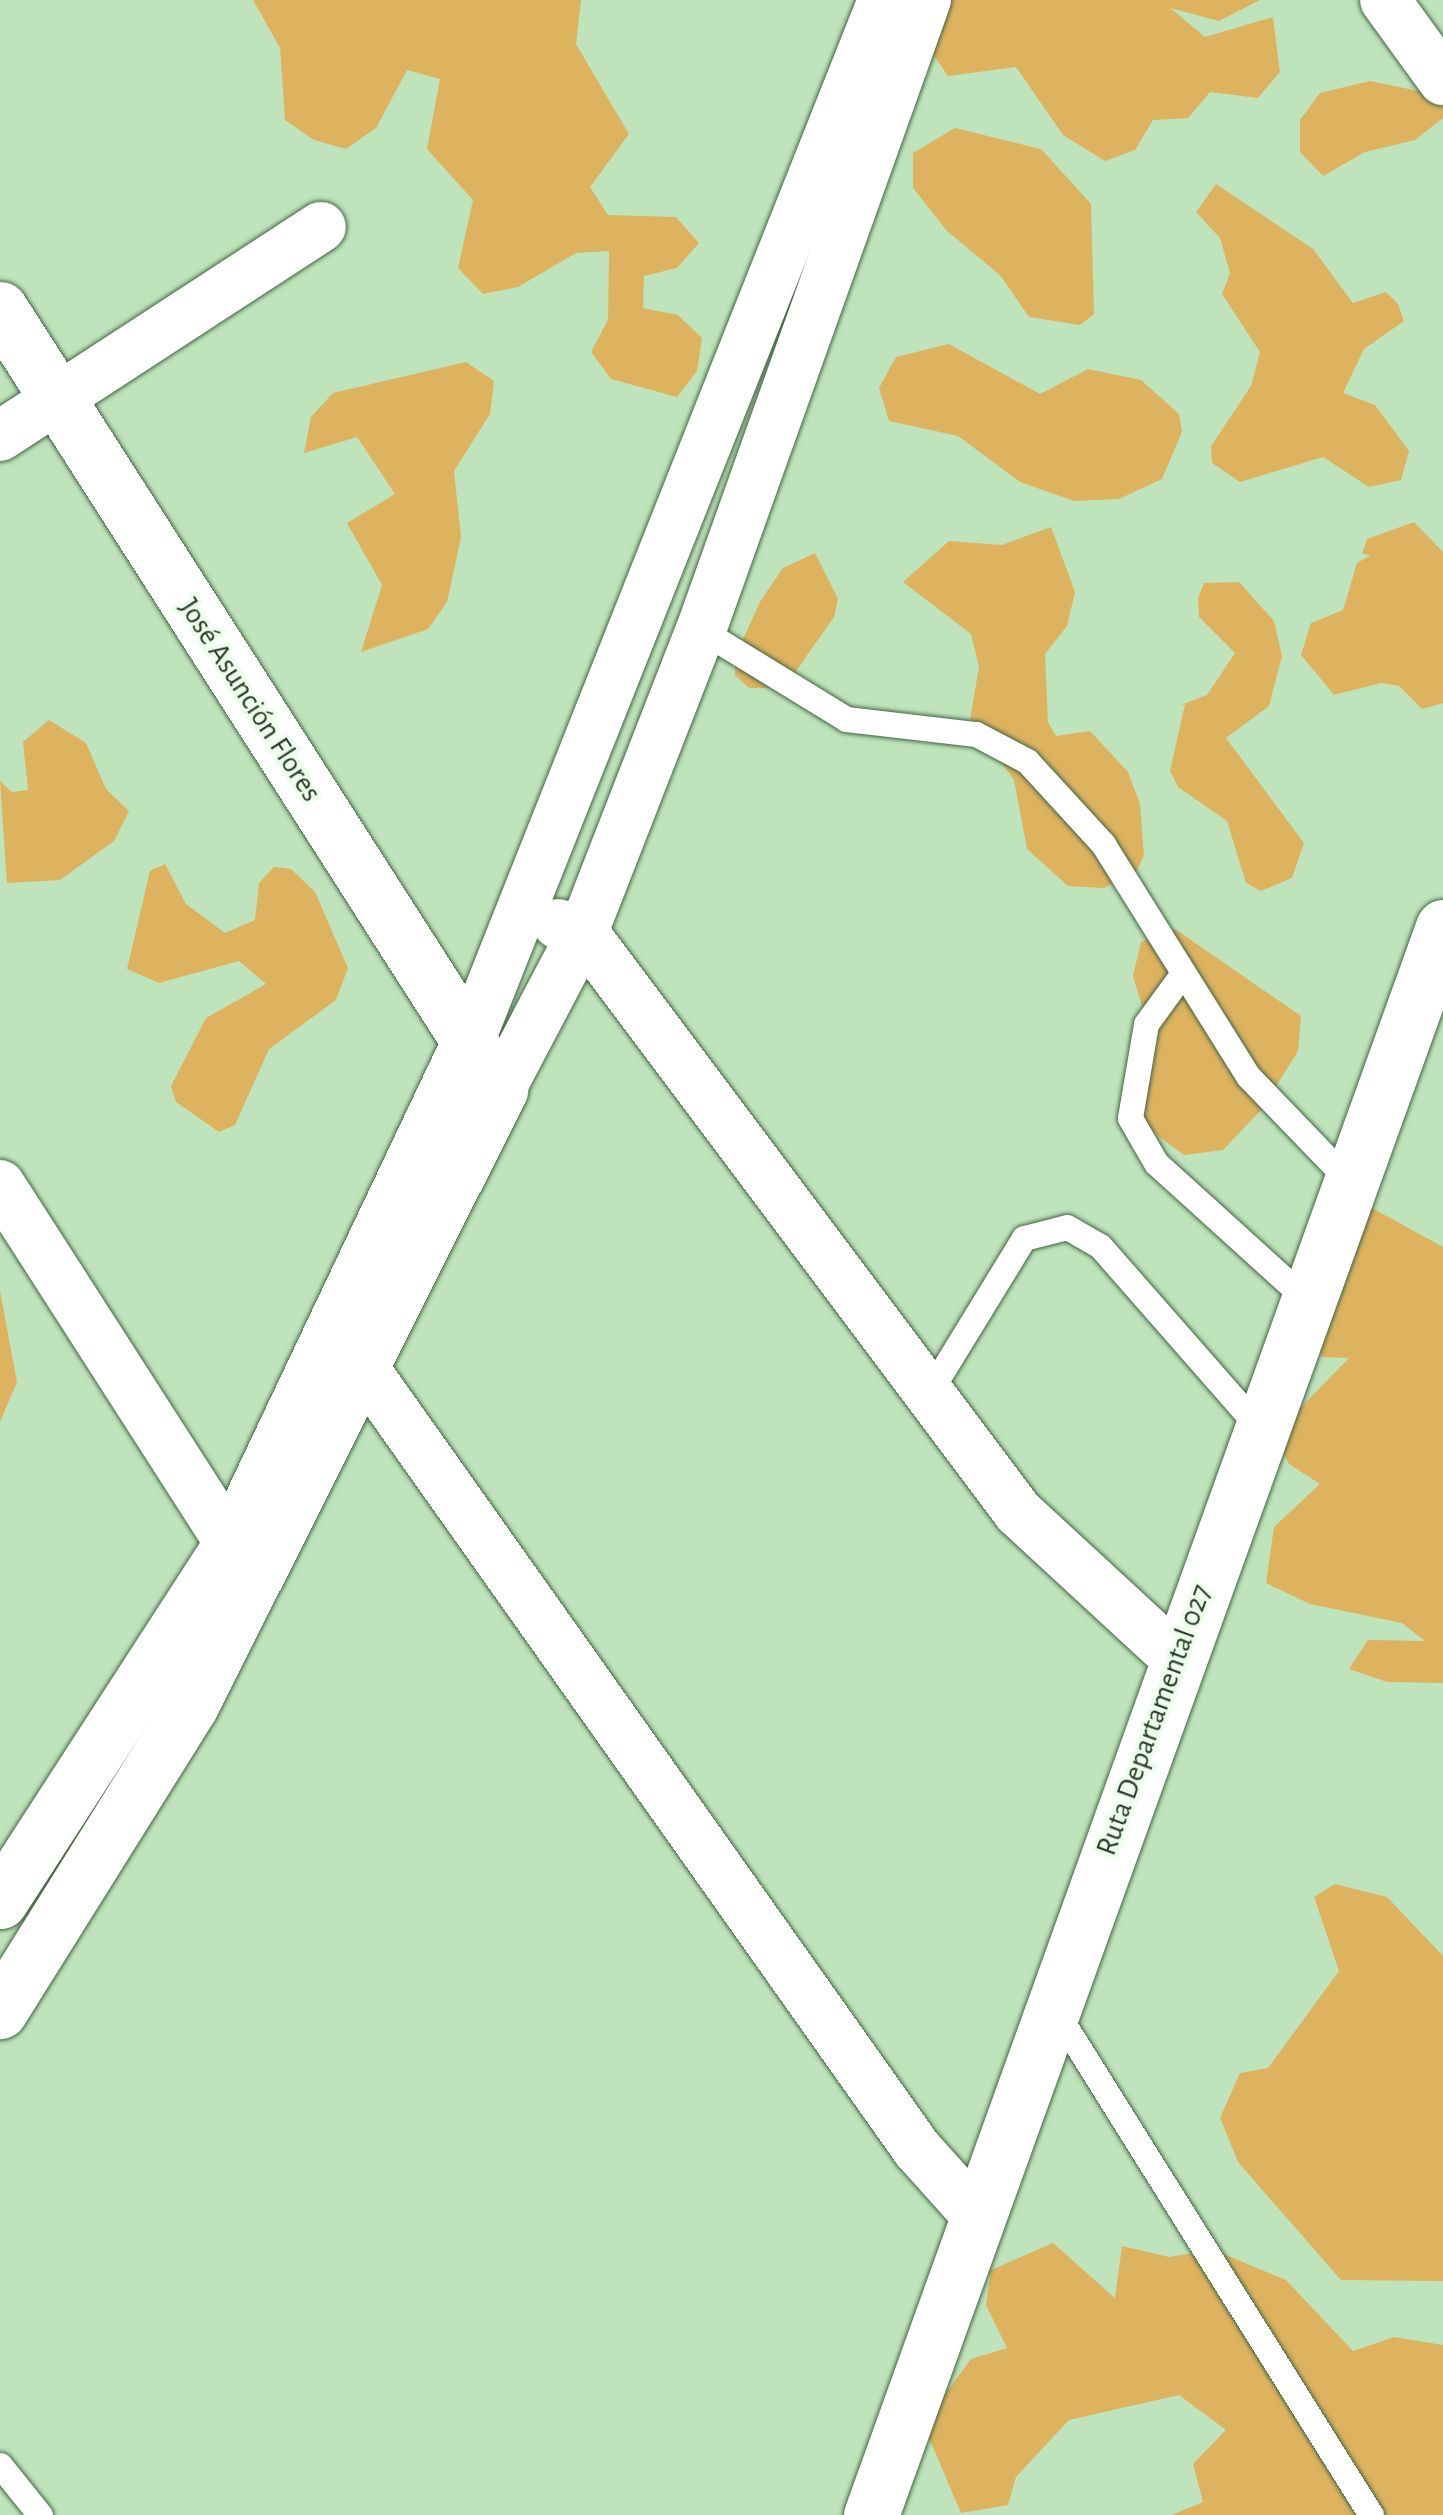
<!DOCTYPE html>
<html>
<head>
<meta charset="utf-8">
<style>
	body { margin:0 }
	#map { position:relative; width:1443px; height:2515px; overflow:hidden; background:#bfe4bc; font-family:"Alegreya Sans",sans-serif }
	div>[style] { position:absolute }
	.green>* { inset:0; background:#ddb360 }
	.roads { filter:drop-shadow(0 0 2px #436442) drop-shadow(0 0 2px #436442) }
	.service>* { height:25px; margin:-12.5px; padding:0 12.5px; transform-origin:12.5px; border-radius:12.5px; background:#fff }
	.minor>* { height:50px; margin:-25px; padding:0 25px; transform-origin:25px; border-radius:25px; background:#fff }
	.tertiary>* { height:55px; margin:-27.5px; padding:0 27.5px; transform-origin:27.5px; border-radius:27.5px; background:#fff }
	.primary>* { height:55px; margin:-27.5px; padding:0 27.5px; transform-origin:27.5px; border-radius:27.5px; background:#fff }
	span { translate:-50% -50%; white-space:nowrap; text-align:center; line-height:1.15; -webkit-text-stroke:8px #ecffeb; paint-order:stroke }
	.street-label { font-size:30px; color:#2c3b2c }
</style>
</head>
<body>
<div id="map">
	<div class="green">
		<i style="clip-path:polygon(253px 0,581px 0,576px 44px,629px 134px,590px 187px,608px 215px,676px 217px,699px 243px,677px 268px,644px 276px,643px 308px,678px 315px,702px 338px,697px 371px,677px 397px,611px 379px,591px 352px,608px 320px,609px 251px,576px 253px,518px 287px,483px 294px,458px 268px,473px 200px,427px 149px,440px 79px,407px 70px,376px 128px,346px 149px,314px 140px,285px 120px,280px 48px)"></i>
		<i style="clip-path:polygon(935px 0,1260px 0,1219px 21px,1170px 8px,1205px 37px,1273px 17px,1280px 72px,1258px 98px,1210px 92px,1188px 118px,1153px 120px,1135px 150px,1105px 161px,1063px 135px,1016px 67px,948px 76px,928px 47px)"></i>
		<i style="clip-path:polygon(1370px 81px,1443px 96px,1443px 118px,1415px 140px,1365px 152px,1323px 176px,1300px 152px,1300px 120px,1320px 93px)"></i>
		<i style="clip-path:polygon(955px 128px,1041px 149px,1091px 204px,1094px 314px,1080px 325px,1029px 317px,1000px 275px,947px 231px,913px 188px,913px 153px)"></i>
		<i style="clip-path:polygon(1216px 184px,1313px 249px,1353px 303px,1386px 292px,1398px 304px,1404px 321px,1364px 349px,1343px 393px,1375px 405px,1409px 451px,1401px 480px,1369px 487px,1323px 457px,1240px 482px,1212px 463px,1211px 446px,1251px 386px,1260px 352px,1222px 294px,1230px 273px,1220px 238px,1196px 212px)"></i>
		<i style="clip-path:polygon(949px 344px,1040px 394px,1088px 369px,1141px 380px,1179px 414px,1182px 432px,1162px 479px,1119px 499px,1074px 501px,1020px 482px,958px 436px,889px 421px,879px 388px,896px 357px)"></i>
		<i style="clip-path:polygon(466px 362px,494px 381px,490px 414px,454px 471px,461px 537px,447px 602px,428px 629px,361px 652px,382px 585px,347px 523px,395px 494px,357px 437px,304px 453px,311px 417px,333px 393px)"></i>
		<i style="clip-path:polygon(1414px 522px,1443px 552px,1443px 703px,1422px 709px,1399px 686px,1381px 683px,1334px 695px,1301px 655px,1311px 623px,1343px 610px,1357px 563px,1371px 555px,1362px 554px,1367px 539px)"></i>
		<i style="clip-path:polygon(1051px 527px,1075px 592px,1067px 626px,1045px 654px,1048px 722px,1056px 736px,1090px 731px,1128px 772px,1140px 804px,1144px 856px,1136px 872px,1104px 888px,1068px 886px,1027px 849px,1014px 780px,970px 719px,979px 667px,971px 634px,903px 582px,949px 541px,1002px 545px)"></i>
		<i style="clip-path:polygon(815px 553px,838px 599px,834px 617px,784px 688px,749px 688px,735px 675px,735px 657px,761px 600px,783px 568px)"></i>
		<i style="clip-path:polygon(1239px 582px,1274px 621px,1282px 656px,1269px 706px,1226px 738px,1304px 843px,1292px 878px,1261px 891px,1246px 883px,1227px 821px,1178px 787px,1170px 771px,1185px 704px,1178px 706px,1207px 695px,1235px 653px,1199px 617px,1198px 598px,1204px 583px)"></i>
		<i style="clip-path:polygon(49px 720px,86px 743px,106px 789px,129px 811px,114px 841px,60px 880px,7px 883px,0 781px,12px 792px,28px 790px,23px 742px)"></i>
		<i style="clip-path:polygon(165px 864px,186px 904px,225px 933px,255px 920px,259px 883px,274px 867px,291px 869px,315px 892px,348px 968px,336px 1000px,269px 1049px,235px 1125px,219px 1132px,176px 1102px,171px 1086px,206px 1018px,266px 984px,239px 961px,159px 983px,127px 969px,150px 871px)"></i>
		<i style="clip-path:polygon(1175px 929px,1301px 1016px,1298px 1051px,1262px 1109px,1223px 1150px,1184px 1155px,1139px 1122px,1145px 1016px,1133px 976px,1141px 942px)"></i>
		<i style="clip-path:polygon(1361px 1202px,1443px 1247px,1443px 1683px,1387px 1682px,1349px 1669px,1368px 1640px,1425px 1641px,1402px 1623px,1310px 1604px,1266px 1583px,1274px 1527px,1320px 1484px,1289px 1464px,1274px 1435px,1349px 1358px,1322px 1357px,1292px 1259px)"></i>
		<i style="clip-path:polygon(0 1291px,17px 1382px,0 1422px)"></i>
		<i style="clip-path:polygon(1335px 1884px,1387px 1897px,1443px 1956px,1443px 2281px,1341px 2280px,1238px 2162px,1220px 2118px,1240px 2073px,1268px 2068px,1339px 1971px,1314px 1897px)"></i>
		<i style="clip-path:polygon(1053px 2243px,1115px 2298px,1122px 2246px,1169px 2257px,1214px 2250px,1286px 2280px,1353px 2351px,1394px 2337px,1443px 2345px,1443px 2515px,1172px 2515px,1203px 2502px,1193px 2464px,1226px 2430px,1179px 2395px,1069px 2420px,1016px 2477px,1008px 2505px,961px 2513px,923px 2424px,971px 2359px,1007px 2348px,986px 2305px,991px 2270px)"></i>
	</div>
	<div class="roads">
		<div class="service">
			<i style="left:701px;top:630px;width:170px;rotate:31.5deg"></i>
			<i style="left:846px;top:719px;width:131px;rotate:6.6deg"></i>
			<i style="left:976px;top:734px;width:58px;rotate:27.9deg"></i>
			<i style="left:1027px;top:761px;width:113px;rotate:47.5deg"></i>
			<i style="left:1103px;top:844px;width:274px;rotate:58deg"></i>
			<i style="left:1248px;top:1076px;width:147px;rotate:46.1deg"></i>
			<i style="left:1183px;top:973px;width:63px;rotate:126deg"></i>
			<i style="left:1146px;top:1024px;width:95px;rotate:99.7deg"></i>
			<i style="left:1130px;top:1118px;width:52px;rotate:60deg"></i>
			<i style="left:1156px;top:1163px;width:204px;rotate:42.2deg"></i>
			<i style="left:927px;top:1396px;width:185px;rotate:-58.5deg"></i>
			<i style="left:1024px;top:1238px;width:44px;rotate:-14.3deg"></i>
			<i style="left:1067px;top:1227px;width:38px;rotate:30deg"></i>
			<i style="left:1100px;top:1246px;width:243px;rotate:48.8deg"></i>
			<i style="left:1055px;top:2010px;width:596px;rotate:57.96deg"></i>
			<i style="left:0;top:2465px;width:64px;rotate:51.3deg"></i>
		</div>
		<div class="minor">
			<i style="left:1385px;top:0;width:99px;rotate:54.1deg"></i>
			<i style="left:0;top:436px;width:383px;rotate:-33.1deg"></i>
			<i style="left:558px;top:924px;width:26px;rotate:18deg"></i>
			<i style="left:583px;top:932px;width:725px;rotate:53.13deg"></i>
			<i style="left:1018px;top:1512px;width:214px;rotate:42.7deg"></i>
			<i style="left:469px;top:1042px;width:1121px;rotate:-68.33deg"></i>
			<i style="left:500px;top:1090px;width:178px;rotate:-62.3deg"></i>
			<i style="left:583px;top:932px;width:324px;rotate:-68.7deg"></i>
			<i style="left:701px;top:630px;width:669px;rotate:-70.35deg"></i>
			<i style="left:0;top:1185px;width:462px;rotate:57.3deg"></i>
			<i style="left:365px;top:1370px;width:955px;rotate:54.68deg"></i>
			<i style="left:917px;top:2149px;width:91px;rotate:48.1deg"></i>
		</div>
		<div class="tertiary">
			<i style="left:0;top:309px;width:927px;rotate:57.37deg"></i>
			<i style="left:500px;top:1090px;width:688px;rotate:116.68deg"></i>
			<i style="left:191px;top:1705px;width:361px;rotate:122deg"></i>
			<i style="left:0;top:1901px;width:425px;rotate:-57.1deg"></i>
			<i style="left:231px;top:1544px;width:556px;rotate:-64.63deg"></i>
		</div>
		<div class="primary">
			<i style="left:871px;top:2515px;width:1688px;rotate:-70.19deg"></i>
		</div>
	</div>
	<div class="street-label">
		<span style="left:250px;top:700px;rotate:57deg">José Asunción Flores</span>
		<span style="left:1154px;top:1720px;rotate:-70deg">Ruta Departamental 027</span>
	</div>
</div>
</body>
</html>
